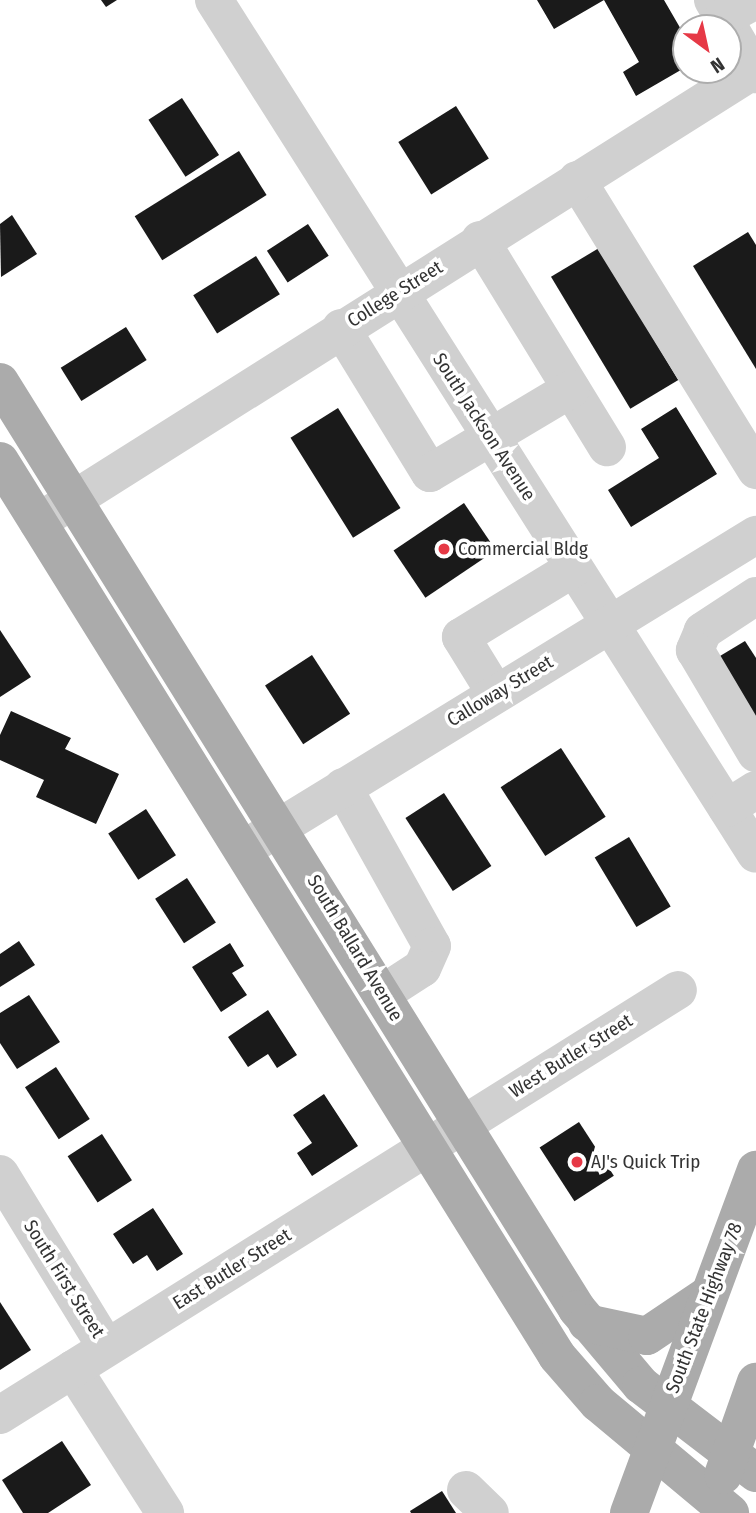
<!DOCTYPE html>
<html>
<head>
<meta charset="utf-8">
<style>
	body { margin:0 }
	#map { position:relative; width:756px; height:1513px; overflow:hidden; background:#fff; font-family:"Fira Sans Condensed",sans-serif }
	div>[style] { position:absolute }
	.building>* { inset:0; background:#1a1a1a; transform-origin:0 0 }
	.minor>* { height:38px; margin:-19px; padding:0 19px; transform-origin:19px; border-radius:19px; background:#d0d0d0 }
	.major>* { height:38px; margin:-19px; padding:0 19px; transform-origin:19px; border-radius:19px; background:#ababab }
	.dots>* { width:19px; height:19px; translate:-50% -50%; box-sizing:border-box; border:4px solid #fff; border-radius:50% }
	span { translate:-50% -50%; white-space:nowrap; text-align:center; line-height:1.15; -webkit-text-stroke:7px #fff; paint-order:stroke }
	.street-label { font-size:19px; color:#333 }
	.poi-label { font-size:19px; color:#333 }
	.left { translate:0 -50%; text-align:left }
	.north { position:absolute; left:672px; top:14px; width:70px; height:70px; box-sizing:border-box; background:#fff; border:2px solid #adadad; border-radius:50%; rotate:147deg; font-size:19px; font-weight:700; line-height:28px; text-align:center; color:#333 }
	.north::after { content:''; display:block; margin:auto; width:24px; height:32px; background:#e63946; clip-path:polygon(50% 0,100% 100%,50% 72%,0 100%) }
</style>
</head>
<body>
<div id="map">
	<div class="building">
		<i style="clip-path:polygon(101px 0,117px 0,106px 7px)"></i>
		<i style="clip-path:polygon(537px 0,664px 0,686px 38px,686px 67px,636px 96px,623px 72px,639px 62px,604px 0,554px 29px)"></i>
		<i style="left:182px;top:98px;width:68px;height:40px;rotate:57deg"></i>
		<i style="left:456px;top:106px;width:62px;height:68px;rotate:58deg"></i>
		<i style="left:239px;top:151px;width:52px;height:123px;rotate:58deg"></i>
		<i style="clip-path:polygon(12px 215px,37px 254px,1px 277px,0 224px)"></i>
		<i style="left:308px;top:224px;width:38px;height:49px;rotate:57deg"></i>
		<i style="clip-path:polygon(748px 232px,756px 245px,756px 369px,693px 266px)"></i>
		<i style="left:599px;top:248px;width:154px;height:56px;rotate:59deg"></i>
		<i style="left:256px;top:256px;width:45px;height:74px;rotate:58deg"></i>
		<i style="left:126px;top:327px;width:39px;height:77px;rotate:58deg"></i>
		<i style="clip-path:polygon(676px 407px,717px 474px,631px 527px,608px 490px,659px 458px,641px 429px)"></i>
		<i style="left:338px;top:408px;width:118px;height:56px;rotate:58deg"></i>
		<i style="left:464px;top:503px;width:57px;height:85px;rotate:56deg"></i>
		<i style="clip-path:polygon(0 630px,31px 677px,0 697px)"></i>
		<i style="clip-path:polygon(745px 641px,756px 658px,756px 725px,715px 659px)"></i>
		<i style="left:312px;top:655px;width:70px;height:56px;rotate:57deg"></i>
		<i style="clip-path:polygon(11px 711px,71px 738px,65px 749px,119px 774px,96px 824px,36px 797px,44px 780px,0 760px,0 735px)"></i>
		<i style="left:561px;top:748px;width:82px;height:72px;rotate:57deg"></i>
		<i style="left:444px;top:793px;width:87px;height:46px;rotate:57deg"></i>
		<i style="left:146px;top:809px;width:55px;height:45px;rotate:57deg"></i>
		<i style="left:629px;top:837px;width:81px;height:40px;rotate:59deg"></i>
		<i style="left:187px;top:878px;width:53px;height:38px;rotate:57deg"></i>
		<i style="clip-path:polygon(19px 941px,35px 965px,0 987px,0 954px)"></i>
		<i style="clip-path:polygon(230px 943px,244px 966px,232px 973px,247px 995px,221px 1012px,192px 967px)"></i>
		<i style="clip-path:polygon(29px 995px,60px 1042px,17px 1069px,0 1043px,0 1013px)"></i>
		<i style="clip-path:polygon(268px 1010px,297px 1055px,277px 1068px,268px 1054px,248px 1067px,228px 1037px)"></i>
		<i style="left:56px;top:1067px;width:62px;height:37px;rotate:57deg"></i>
		<i style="clip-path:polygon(324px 1094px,358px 1146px,312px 1176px,297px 1153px,312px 1143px,293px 1115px)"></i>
		<i style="left:579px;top:1122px;width:64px;height:47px;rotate:57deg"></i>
		<i style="left:102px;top:1134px;width:55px;height:41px;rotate:57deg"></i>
		<i style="clip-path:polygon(153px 1208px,183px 1254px,157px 1271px,147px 1255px,133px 1264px,113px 1234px)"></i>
		<i style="clip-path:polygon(0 1302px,31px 1350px,0 1370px)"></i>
		<i style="clip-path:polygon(62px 1441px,91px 1485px,48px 1513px,23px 1513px,2px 1480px)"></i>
		<i style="clip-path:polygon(442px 1491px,456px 1513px,411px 1513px,410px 1511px)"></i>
	</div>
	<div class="minor">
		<i style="left:214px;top:0;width:1011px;rotate:57.6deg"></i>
		<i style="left:713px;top:0;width:86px;rotate:59.8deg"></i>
		<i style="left:723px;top:18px;width:37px;rotate:-29deg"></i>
		<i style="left:577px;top:180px;width:341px;rotate:58.3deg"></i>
		<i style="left:480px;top:240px;width:243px;rotate:58.5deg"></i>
		<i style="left:341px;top:328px;width:170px;rotate:58.5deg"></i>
		<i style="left:430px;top:473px;width:164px;rotate:-30.8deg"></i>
		<i style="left:38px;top:522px;width:847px;rotate:-32.26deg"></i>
		<i style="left:756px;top:596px;width:64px;rotate:146.6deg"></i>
		<i style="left:703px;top:631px;width:21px;rotate:113deg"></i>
		<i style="left:695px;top:650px;width:120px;rotate:59.4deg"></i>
		<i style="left:496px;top:694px;width:67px;rotate:-121.6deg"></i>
		<i style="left:461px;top:637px;width:132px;rotate:-31.4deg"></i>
		<i style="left:343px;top:787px;width:182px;rotate:60.8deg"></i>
		<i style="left:432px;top:946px;width:24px;rotate:114deg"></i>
		<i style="left:422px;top:968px;width:48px;rotate:147deg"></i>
		<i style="left:727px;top:808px;width:34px;rotate:-32deg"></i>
		<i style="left:244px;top:849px;width:601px;rotate:-31.52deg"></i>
		<i style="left:0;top:1174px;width:203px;rotate:58.5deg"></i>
		<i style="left:73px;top:1369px;width:171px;rotate:57.4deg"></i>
		<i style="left:0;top:1415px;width:800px;rotate:-32.08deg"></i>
		<i style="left:466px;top:1490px;width:33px;rotate:44deg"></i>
	</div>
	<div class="major">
		<i style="left:0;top:382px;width:1092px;rotate:58.1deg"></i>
		<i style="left:577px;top:1309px;width:99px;rotate:49.9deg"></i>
		<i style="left:641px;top:1385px;width:145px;rotate:37.4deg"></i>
		<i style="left:0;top:461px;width:1054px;rotate:58.1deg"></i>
		<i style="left:557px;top:1356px;width:62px;rotate:48.9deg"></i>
		<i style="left:598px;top:1403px;width:172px;rotate:39.8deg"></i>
		<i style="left:587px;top:1323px;width:61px;rotate:12.2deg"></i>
		<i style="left:647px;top:1336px;width:73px;rotate:-33.9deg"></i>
		<i style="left:723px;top:1475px;width:99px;rotate:-70.5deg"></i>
		<i style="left:629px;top:1513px;width:366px;rotate:-69.7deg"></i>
	</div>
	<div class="dots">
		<i style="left:444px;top:549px;background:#e63946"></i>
		<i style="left:577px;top:1162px;background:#e63946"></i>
	</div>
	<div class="street-label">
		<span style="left:395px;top:294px;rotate:-32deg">College Street</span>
		<span style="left:484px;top:427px;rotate:57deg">South Jackson Avenue</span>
		<span style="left:500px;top:691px;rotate:-31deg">Calloway Street</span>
		<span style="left:355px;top:948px;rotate:59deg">South Ballard Avenue</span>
		<span style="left:571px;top:1056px;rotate:-32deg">West Butler Street</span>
		<span style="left:232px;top:1269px;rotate:-32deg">East Butler Street</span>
		<span style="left:64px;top:1279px;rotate:58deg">South First Street</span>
		<span style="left:704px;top:1308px;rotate:-69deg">South State Highway 78</span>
	</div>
	<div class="poi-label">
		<span class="left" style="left:458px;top:549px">Commercial Bldg</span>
		<span class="left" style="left:591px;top:1162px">AJ's Quick Trip</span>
	</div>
	<div class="north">N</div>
</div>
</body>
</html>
